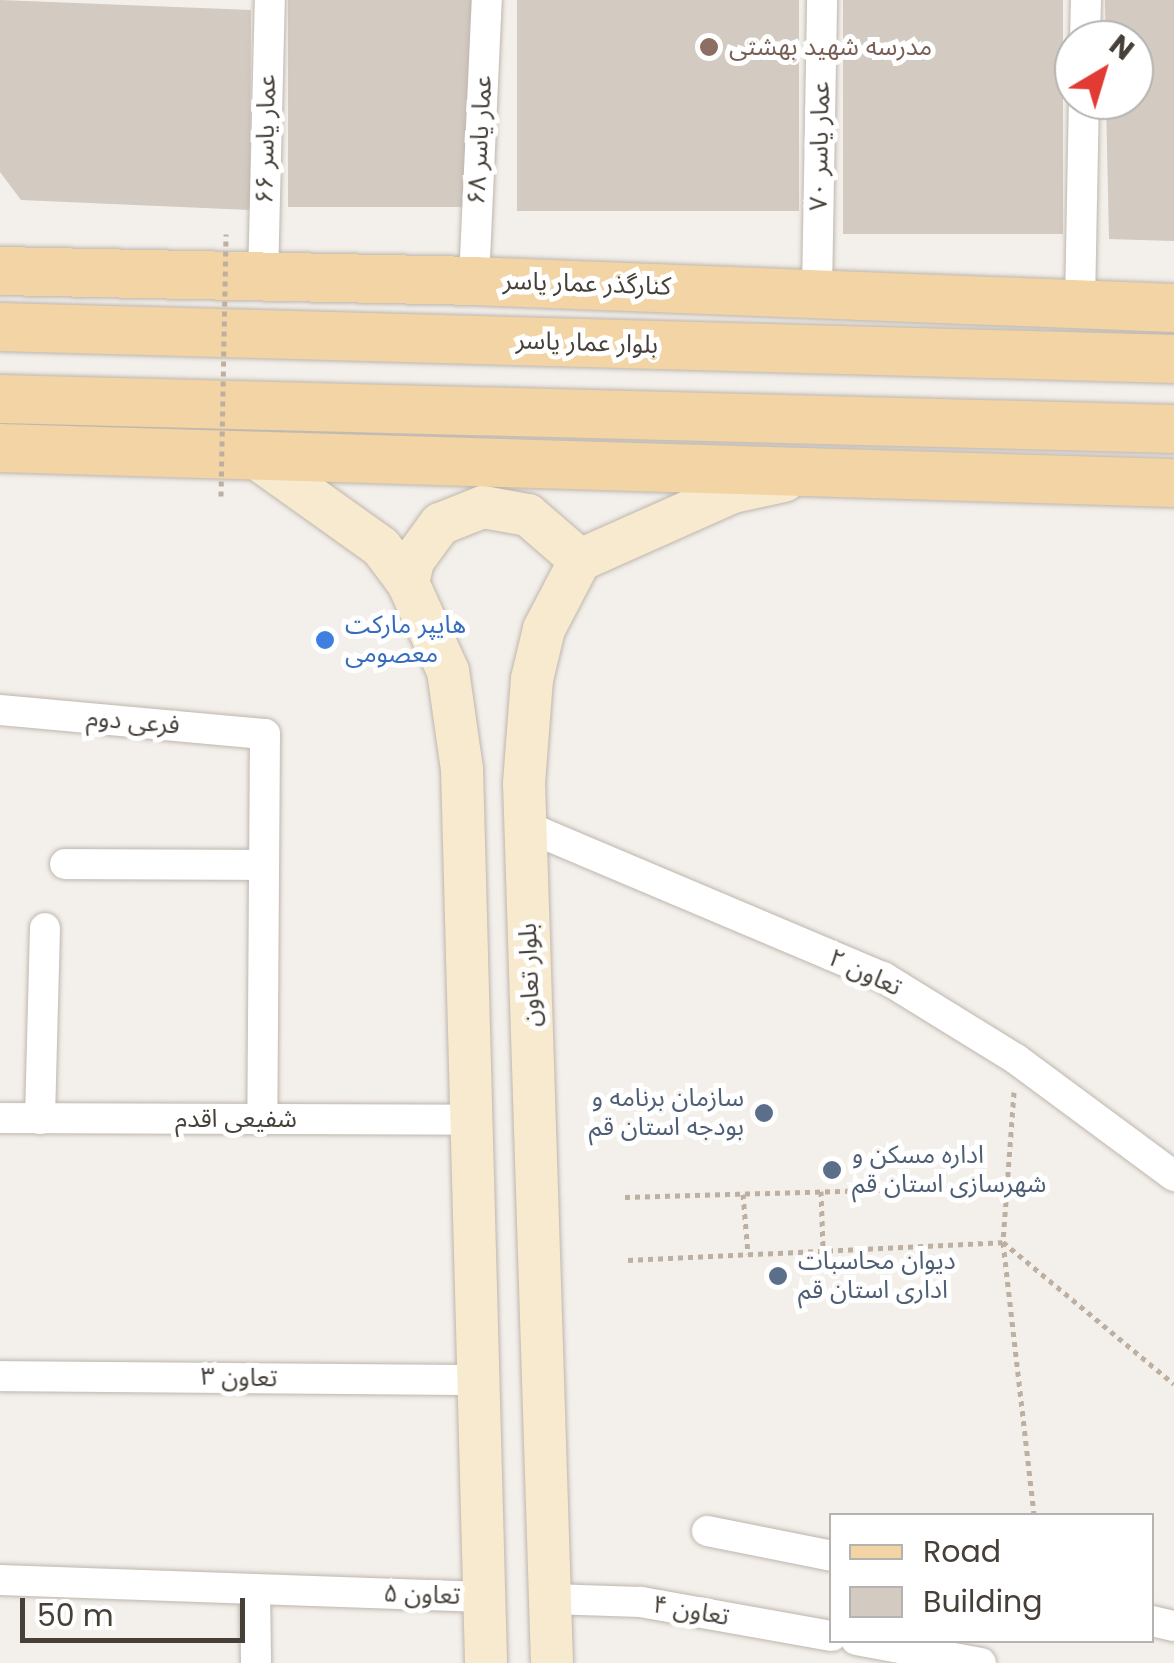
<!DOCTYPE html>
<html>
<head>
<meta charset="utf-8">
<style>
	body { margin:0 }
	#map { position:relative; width:1174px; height:1663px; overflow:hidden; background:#f3efea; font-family:Poppins,"Noto Sans Arabic",sans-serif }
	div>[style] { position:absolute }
	.building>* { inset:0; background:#d3cac1; transform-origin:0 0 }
	.path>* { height:5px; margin-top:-2.5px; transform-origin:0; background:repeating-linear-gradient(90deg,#beb0a1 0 5px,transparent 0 10px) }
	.roads { filter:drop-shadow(0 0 2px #beb6ae) drop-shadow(0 0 2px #beb6ae) }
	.minor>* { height:30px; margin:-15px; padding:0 15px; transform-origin:15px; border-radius:15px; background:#fff }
	.secondary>* { height:42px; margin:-21px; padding:0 21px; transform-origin:21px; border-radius:21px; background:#f8eacf }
	.primary>* { height:48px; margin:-24px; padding:0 24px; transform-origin:24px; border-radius:24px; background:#f3d4a4 }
	.path-bridge>* { height:5px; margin-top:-2.5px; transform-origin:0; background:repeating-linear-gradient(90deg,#beb0a1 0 5px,transparent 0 10px) }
	.dots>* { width:28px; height:28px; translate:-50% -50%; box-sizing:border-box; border:5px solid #fff; border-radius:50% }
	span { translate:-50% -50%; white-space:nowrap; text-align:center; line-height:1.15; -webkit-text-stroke:10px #fff; paint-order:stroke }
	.education-label { font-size:25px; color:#785e54 }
	.left { translate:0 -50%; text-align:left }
	.street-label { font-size:25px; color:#464039 }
	.shop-label { font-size:25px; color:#366cbe }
	.service-label { font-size:25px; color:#4e5e75 }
	.right { translate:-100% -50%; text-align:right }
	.legend { position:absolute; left:829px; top:1513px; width:325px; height:130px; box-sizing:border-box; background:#fff; border:2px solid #b5b3b0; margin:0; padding:12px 18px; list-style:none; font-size:30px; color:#464039 }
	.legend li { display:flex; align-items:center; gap:20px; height:50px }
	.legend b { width:50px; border:2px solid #b5b3b0 }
	.north { position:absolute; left:1054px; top:20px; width:100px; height:100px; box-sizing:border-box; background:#fff; border:2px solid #b5b3b0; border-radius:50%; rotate:38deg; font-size:28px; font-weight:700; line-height:40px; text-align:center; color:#464039 }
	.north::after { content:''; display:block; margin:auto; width:35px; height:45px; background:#e13b33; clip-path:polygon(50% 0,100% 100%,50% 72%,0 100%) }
	.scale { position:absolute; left:20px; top:1598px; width:225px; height:45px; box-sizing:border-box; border:5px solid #464039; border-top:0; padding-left:12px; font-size:30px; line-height:35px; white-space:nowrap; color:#464039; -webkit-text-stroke:8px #fff; paint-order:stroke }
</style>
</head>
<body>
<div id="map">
	<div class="building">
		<i style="clip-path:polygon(0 0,251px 10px,250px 210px,21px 200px,0 172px)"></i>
		<i style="left:288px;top:0;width:184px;height:207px"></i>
		<i style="left:517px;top:0;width:282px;height:211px"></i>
		<i style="left:843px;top:0;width:220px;height:234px"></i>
		<i style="clip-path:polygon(1105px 0,1174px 0,1174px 241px,1109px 239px,1106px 100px,1134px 100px,1134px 40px,1106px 40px)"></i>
	</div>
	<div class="path">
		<i style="left:1014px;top:1092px;width:150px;rotate:94.2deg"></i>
		<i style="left:1003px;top:1242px;width:276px;rotate:83.5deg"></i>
		<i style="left:821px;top:1191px;width:56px;rotate:88deg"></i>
		<i style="left:743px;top:1194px;width:60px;rotate:85.2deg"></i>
		<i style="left:625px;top:1197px;width:382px;rotate:-1.6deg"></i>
		<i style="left:628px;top:1260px;width:375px;rotate:-2.7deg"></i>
		<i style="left:1003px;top:1242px;width:222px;rotate:39.7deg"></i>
	</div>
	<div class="roads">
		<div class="minor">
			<i style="left:1085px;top:40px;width:40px;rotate:-88.6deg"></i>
			<i style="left:263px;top:279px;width:279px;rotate:-88.6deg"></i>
			<i style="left:474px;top:281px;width:281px;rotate:-87.4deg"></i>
			<i style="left:817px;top:292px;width:292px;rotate:-89deg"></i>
			<i style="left:1080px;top:304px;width:204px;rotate:-88.9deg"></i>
			<i style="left:0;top:710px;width:266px;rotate:5.2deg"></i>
			<i style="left:265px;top:734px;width:385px;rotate:90.4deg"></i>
			<i style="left:525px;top:826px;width:389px;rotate:22.9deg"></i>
			<i style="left:883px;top:977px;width:156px;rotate:31.7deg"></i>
			<i style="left:1016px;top:1059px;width:197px;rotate:36.5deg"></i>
			<i style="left:65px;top:864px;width:199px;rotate:0.3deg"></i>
			<i style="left:0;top:1118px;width:471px;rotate:0.2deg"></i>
			<i style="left:40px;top:1119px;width:191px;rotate:-88.5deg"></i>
			<i style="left:0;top:1376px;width:478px;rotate:0.5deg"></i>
			<i style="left:707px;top:1531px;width:127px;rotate:11.3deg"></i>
			<i style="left:0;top:1580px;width:484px;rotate:2deg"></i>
			<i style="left:255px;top:1590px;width:73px;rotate:89.2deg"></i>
			<i style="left:550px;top:1599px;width:91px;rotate:1.9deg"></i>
			<i style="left:641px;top:1602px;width:194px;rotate:10.1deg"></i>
			<i style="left:1152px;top:1621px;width:23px;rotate:13deg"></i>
			<i style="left:856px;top:1640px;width:127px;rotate:10.4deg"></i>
		</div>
		<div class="secondary">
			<i style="left:252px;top:455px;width:158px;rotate:35.5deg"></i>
			<i style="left:381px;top:547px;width:45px;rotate:53.1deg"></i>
			<i style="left:408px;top:583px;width:97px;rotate:65.6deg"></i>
			<i style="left:448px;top:671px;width:99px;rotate:81.9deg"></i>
			<i style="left:462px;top:769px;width:894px;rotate:88.46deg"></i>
			<i style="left:408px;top:583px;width:23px;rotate:-77deg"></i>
			<i style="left:413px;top:561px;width:46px;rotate:-53.9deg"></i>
			<i style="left:440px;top:524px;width:46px;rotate:-21.6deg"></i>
			<i style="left:483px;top:507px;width:46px;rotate:10.1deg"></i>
			<i style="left:528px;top:515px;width:69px;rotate:40.9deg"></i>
			<i style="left:552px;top:1663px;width:880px;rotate:-91.82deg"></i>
			<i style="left:524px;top:783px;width:104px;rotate:-85.6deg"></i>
			<i style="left:532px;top:679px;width:51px;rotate:-76.5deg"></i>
			<i style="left:544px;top:629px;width:78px;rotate:-62.4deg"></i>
			<i style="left:580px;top:560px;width:167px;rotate:-24deg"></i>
			<i style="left:733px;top:492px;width:52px;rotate:-12.2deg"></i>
		</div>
		<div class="primary">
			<i style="left:0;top:271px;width:474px;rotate:1.2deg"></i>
			<i style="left:474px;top:281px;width:701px;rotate:2.21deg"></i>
			<i style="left:0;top:327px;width:1174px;rotate:1.56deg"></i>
			<i style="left:0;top:399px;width:1174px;rotate:1.46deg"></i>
			<i style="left:0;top:448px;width:1175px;rotate:1.71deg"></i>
		</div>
	</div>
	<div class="path-bridge">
		<i style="left:221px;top:496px;width:262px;rotate:-88.9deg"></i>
	</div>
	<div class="dots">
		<i style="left:709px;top:47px;background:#8d6e63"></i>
		<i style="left:325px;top:640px;background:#3f7fe0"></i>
		<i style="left:764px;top:1113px;background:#5c6f8a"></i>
		<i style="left:832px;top:1170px;background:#5c6f8a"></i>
		<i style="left:778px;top:1276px;background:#5c6f8a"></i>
	</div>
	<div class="education-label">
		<span class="left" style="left:729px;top:47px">مدرسه شهید بهشتی</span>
	</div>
	<div class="street-label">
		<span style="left:266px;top:139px;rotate:-89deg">عمار یاسر ۶۶</span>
		<span style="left:480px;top:140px;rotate:-87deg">عمار یاسر ۶۸</span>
		<span style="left:820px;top:146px;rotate:-89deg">عمار یاسر ۷۰</span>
		<span style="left:587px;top:284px;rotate:2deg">کنارگذر عمار یاسر</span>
		<span style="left:587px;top:343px;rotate:2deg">بلوار عمار یاسر</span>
		<span style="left:133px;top:722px;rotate:5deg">فرعی دوم</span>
		<span style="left:865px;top:973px;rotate:25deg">تعاون ۲</span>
		<span style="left:530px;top:975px;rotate:-92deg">بلوار تعاون</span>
		<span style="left:236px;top:1119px">شفیعی اقدم</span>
		<span style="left:239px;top:1378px;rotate:1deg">تعاون ۳</span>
		<span style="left:422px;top:1595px;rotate:2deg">تعاون ۵</span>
		<span style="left:691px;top:1611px;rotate:10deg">تعاون ۴</span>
	</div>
	<div class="shop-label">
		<span class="left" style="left:345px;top:640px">هایپر مارکت<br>معصومی</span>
	</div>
	<div class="service-label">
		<span class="right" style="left:744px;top:1113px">سازمان برنامه و<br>بودجه استان قم</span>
		<span class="left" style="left:852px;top:1170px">اداره مسکن و<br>شهرسازی استان قم</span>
		<span class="left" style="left:798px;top:1276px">دیوان محاسبات<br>اداری استان قم</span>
	</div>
	<ul class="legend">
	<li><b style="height:12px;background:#f3d4a4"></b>Road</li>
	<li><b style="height:28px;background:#d3cac1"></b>Building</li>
	</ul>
	<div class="north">N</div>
	<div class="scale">50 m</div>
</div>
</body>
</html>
